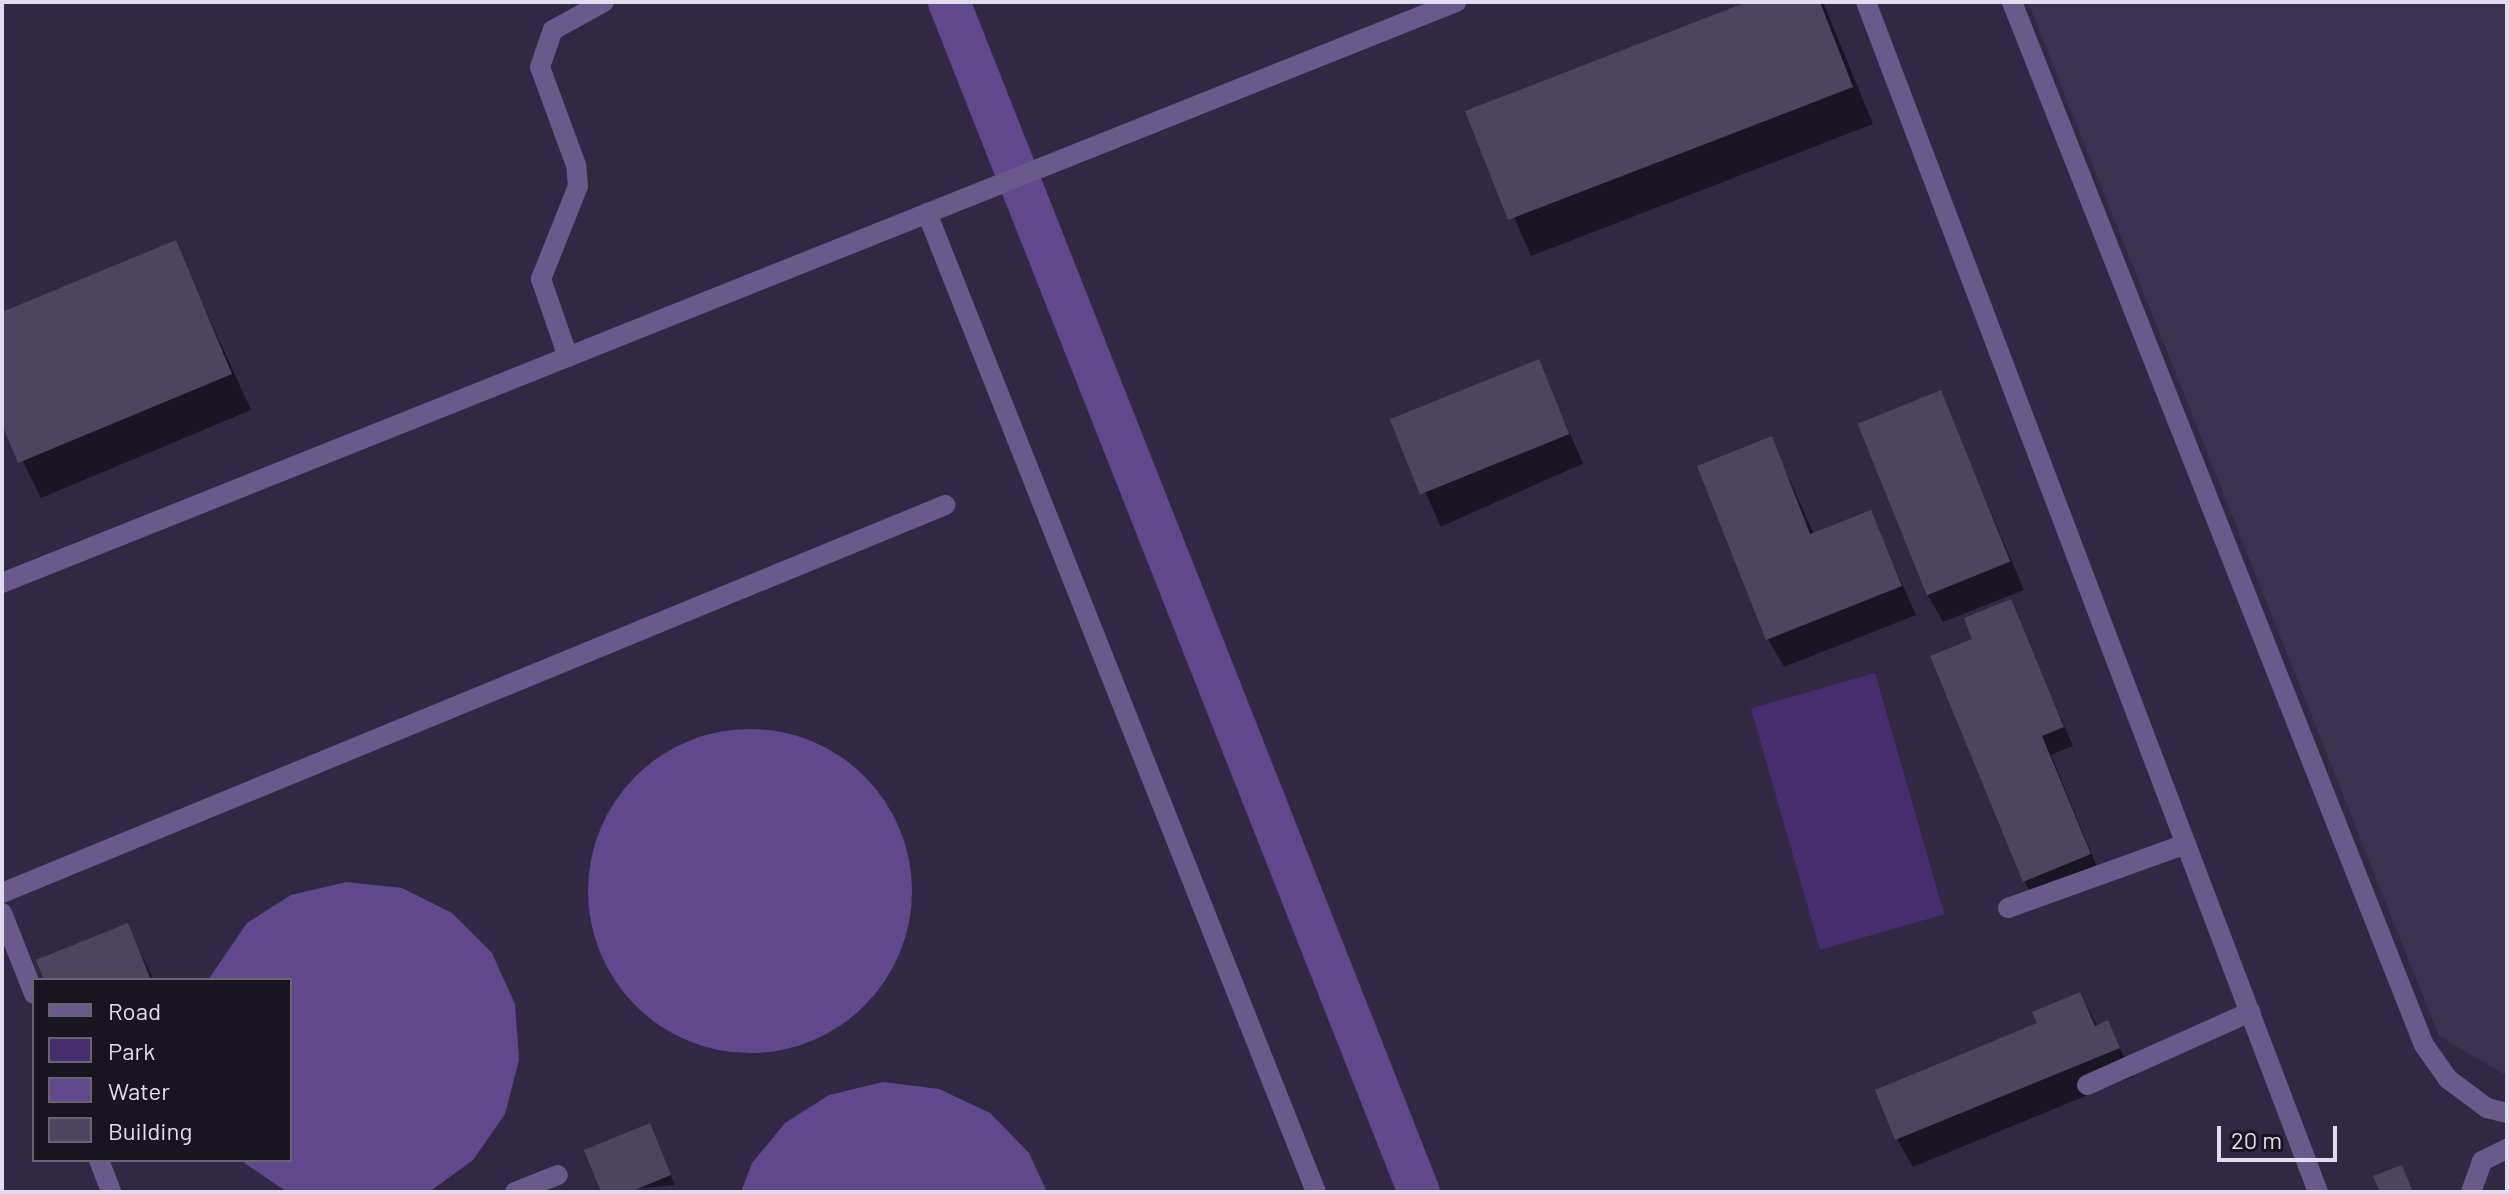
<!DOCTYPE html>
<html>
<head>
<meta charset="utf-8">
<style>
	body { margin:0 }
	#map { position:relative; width:2509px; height:1194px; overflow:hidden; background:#312943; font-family:Barlow,sans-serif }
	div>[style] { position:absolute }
	.built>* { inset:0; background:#3b3151 }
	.green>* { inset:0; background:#462e6e; transform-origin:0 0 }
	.water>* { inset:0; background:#60488d }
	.round { border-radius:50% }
	.shadow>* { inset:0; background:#0007; transform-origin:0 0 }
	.canal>* { height:42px; margin:-21px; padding:0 21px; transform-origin:21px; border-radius:21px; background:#60488d }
	.building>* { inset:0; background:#4d4460; transform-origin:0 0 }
	.minor>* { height:20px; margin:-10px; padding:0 10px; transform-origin:10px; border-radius:10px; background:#695a8b }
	span { translate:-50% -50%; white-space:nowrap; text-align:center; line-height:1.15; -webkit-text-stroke:8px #181420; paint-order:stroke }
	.frame { position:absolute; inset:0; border:4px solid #e1ddee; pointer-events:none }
	.legend { position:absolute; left:32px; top:978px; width:260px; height:184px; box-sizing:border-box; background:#181420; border:2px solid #686472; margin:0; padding:10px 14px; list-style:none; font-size:24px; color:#e1ddee }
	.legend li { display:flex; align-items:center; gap:16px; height:40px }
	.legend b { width:40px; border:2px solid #686472 }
	.scale { position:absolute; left:2217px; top:1126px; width:120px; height:36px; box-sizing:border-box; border:4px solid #e1ddee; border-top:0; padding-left:10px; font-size:24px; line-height:28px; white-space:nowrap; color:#e1ddee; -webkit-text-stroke:6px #181420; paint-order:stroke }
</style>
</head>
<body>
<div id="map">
	<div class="built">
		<i style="clip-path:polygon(2028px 2px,2507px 2px,2507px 1076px,2439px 1036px)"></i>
	</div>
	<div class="green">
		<i style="left:1875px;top:673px;width:251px;height:129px;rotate:74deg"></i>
	</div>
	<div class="water">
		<i class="round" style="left:588px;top:729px;width:324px;height:324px"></i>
		<i style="clip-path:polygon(346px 882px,402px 888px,452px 913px,492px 953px,515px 1004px,519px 1060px,505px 1114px,473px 1160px,429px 1192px,287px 1192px,240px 1160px,290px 1160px,290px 980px,208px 980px,247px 923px,291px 895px)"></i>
		<i style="clip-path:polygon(883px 1082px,939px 1089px,990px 1113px,1029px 1153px,1047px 1192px,741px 1192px,752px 1163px,785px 1123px,829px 1095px)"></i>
	</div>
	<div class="shadow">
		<i style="clip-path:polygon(1753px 2px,1823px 2px,1873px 124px,1531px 256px,1468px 112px)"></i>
		<i style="clip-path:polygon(175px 243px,251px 410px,41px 498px,2px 419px,2px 314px)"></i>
		<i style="left:1538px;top:362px;width:111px;height:156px;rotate:66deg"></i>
		<i style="clip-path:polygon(1940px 393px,2024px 590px,1943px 622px,1927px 594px)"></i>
		<i style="clip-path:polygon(1771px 438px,1814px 534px,1870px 512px,1916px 615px,1784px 667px,1768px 639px)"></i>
		<i style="clip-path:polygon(2010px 601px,2073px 746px,2051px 755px,2100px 874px,2035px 900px,2024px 881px)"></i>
		<i style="clip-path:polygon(127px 926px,154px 980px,46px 980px)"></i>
		<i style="clip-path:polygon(2080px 994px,2098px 1027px,2107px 1023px,2134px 1076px,1913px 1167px,1897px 1139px)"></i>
		<i style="clip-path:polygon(649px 1125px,675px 1185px,604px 1192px)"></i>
	</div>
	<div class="canal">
		<i style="left:949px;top:2px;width:1279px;rotate:68.45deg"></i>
	</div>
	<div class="building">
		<i style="clip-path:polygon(1747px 2px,1820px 2px,1853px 87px,1508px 220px,1465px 111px)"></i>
		<i style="clip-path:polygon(176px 240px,232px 374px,18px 463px,2px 424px,2px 312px)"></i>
		<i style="left:1539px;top:359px;width:81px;height:161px;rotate:68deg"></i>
		<i style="left:1941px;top:390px;width:185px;height:90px;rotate:68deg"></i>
		<i style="clip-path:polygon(1772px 436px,1810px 534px,1871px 510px,1902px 586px,1766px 640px,1697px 466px)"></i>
		<i style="clip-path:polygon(2011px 599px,2064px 727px,2042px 736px,2091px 854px,2023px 882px,1930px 656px,1972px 639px,1964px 618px)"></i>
		<i style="clip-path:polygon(128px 923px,151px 980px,44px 980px,36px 960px)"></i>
		<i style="clip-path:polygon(2080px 992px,2095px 1026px,2108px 1020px,2120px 1048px,1895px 1140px,1875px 1090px,2037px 1023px,2032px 1012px)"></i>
		<i style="clip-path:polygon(650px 1123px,671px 1175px,630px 1192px,601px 1192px,584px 1150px)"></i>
		<i style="clip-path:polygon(2402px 1165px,2413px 1192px,2380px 1192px,2373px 1176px)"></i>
	</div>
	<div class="minor">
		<i style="left:1866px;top:2px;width:1273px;rotate:69.2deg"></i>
		<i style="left:2012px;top:2px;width:1121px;rotate:68.45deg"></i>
		<i style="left:2424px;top:1045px;width:42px;rotate:54.8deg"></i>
		<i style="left:2448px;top:1079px;width:49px;rotate:36.6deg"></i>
		<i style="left:2487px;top:1108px;width:21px;rotate:14deg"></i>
		<i style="left:927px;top:213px;width:1053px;rotate:68.33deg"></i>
		<i style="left:568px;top:357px;width:83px;rotate:-109.1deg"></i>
		<i style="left:541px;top:279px;width:100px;rotate:-68.3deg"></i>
		<i style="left:578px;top:186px;width:21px;rotate:-95deg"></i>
		<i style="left:576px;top:165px;width:104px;rotate:-110.2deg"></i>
		<i style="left:540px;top:67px;width:39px;rotate:-71deg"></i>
		<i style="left:553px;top:30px;width:58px;rotate:-28.8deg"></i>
		<i style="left:2px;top:583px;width:1566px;rotate:-21.78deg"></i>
		<i style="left:2px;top:893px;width:1020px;rotate:-22.36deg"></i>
		<i style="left:2008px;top:908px;width:189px;rotate:-19.8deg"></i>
		<i style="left:2px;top:913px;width:87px;rotate:68.4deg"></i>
		<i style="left:2087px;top:1085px;width:179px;rotate:-24.1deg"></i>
		<i style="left:99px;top:1160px;width:34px;rotate:69deg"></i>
		<i style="left:515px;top:1192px;width:46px;rotate:-21.6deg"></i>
		<i style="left:2471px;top:1192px;width:33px;rotate:-70deg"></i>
		<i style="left:2482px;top:1161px;width:28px;rotate:-26deg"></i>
	</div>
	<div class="frame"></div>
	<ul class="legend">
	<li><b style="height:10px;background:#695a8b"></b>Road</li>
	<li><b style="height:22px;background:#462e6e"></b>Park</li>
	<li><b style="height:22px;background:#60488d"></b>Water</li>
	<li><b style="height:22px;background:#4d4460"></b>Building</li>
	</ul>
	<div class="scale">20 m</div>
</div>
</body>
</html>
